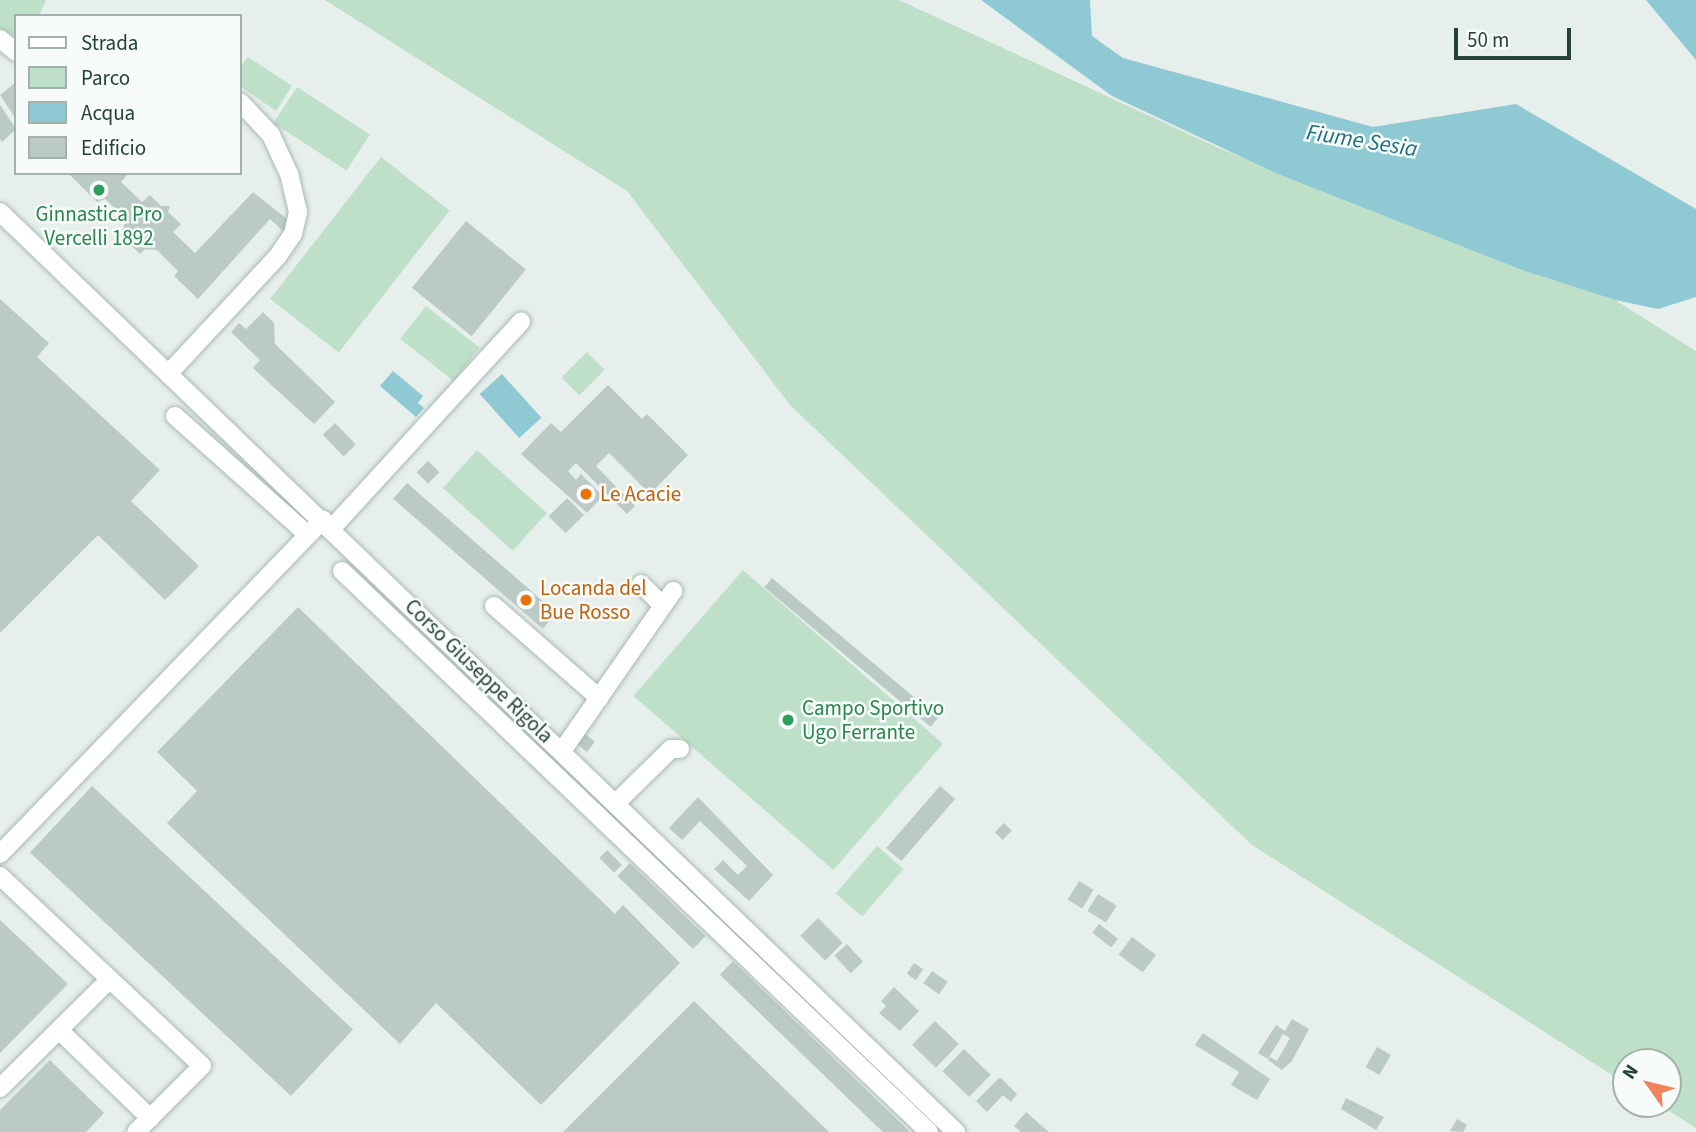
<!DOCTYPE html>
<html>
<head>
<meta charset="utf-8">
<style>
	body { margin:0 }
	#map { position:relative; width:1696px; height:1132px; overflow:hidden; background:#e6efeb; font-family:"Source Sans 3",sans-serif }
	div>[style] { position:absolute }
	.green>* { inset:0; background:#bfe0c8; transform-origin:0 0 }
	.water>* { inset:0; background:#8ec9d4; transform-origin:0 0 }
	.building>* { inset:0; background:#bbcac4; transform-origin:0 0 }
	.roads { filter:drop-shadow(0 0 2px #a8b8b2) drop-shadow(0 0 2px #a8b8b2) }
	.minor>* { height:18px; margin:-9px; padding:0 9px; transform-origin:9px; border-radius:9px; background:#fff }
	.dots>* { width:19px; height:19px; translate:-50% -50%; box-sizing:border-box; border:4px solid #f7fbf9; border-radius:50% }
	span { translate:-50% -50%; white-space:nowrap; text-align:center; line-height:1.15; -webkit-text-stroke:5px #f7fbf9; paint-order:stroke }
	.leisure-label { font-size:21px; color:#27864d }
	.left { translate:0 -50%; text-align:left }
	.food-label { font-size:21px; color:#c56008 }
	.street-label { font-size:21px; color:#24423a }
	.water-label { font-size:23px; color:#1c6f80; font-style:italic }
	.legend { position:absolute; left:14px; top:14px; width:228px; height:161px; box-sizing:border-box; background:#f7fbf9; border:2px solid #a3b1ad; margin:0; padding:9px 12px; list-style:none; font-size:21px; color:#24423a }
	.legend li { display:flex; align-items:center; gap:14px; height:35px }
	.legend b { width:35px; border:2px solid #a3b1ad }
	.north { position:absolute; left:1612px; top:1048px; width:70px; height:70px; box-sizing:border-box; background:#f7fbf9; border:2px solid #a3b1ad; border-radius:50%; rotate:304deg; font-size:19px; font-weight:700; line-height:28px; text-align:center; color:#24423a }
	.north::after { content:''; display:block; margin:auto; width:24px; height:32px; background:#f4845f; clip-path:polygon(50% 0,100% 100%,50% 72%,0 100%) }
	.scale { position:absolute; left:1454px; top:28px; width:117px; height:32px; box-sizing:border-box; border:4px solid #24423a; border-top:0; padding-left:9px; font-size:21px; line-height:24px; white-space:nowrap; color:#24423a; -webkit-text-stroke:5px #f7fbf9; paint-order:stroke }
</style>
</head>
<body>
<div id="map">
	<div class="green">
		<i style="clip-path:polygon(0 0,46px 0,39px 16px,16px 16px,16px 37px,0 28px)"></i>
		<i style="clip-path:polygon(325px 0,899px 0,1219px 148px,1522px 270px,1615px 300px,1696px 351px,1696px 1128px,1658px 1104px,1668px 1104px,1668px 1062px,1626px 1062px,1626px 1084px,1252px 845px,790px 405px,627px 191px)"></i>
		<i style="clip-path:polygon(248px 57px,292px 86px,276px 111px,240px 86px,240px 68px)"></i>
		<i style="left:297px;top:87px;width:87px;height:43px;rotate:33deg"></i>
		<i style="left:381px;top:157px;width:87px;height:180px;rotate:38deg"></i>
		<i style="left:426px;top:306px;width:68px;height:42px;rotate:38deg"></i>
		<i style="left:587px;top:352px;width:25px;height:36px;rotate:45deg"></i>
		<i style="left:477px;top:450px;width:94px;height:51px;rotate:42deg"></i>
		<i style="left:743px;top:570px;width:265px;height:167px;rotate:41deg"></i>
		<i style="left:877px;top:846px;width:35px;height:63px;rotate:41deg"></i>
	</div>
	<div class="water">
		<i style="clip-path:polygon(981px 0,1090px 0,1092px 36px,1123px 58px,1373px 127px,1516px 104px,1696px 209px,1696px 297px,1658px 309px,1615px 300px,1522px 270px,1278px 174px,1112px 96px)"></i>
		<i style="clip-path:polygon(1646px 0,1696px 0,1696px 60px)"></i>
		<i style="clip-path:polygon(393px 371px,423px 396px,418px 403px,424px 408px,416px 417px,380px 386px)"></i>
		<i style="left:502px;top:374px;width:59px;height:30px;rotate:48deg"></i>
	</div>
	<div class="building">
		<i style="clip-path:polygon(16px 82px,16px 119px,0 95px)"></i>
		<i style="clip-path:polygon(0 105px,16px 129px,2px 142px,0 139px)"></i>
		<i style="clip-path:polygon(68px 173px,129px 173px,121px 182px,142px 202px,150px 195px,161px 206px,170px 206px,168px 212px,181px 224px,173px 232px,195px 253px,253px 192px,291px 222px,283px 231px,270px 219px,198px 299px,174px 276px,178px 271px,157px 250px,145px 249px,140px 254px,121px 236px,126px 219px,105px 199px,97px 202px)"></i>
		<i style="left:466px;top:221px;width:77px;height:86px;rotate:39deg"></i>
		<i style="clip-path:polygon(0 299px,49px 343px,37px 357px,160px 470px,131px 501px,199px 566px,165px 600px,98px 535px,0 633px)"></i>
		<i style="clip-path:polygon(263px 312px,274px 323px,275px 344px,335px 402px,314px 424px,253px 368px,260px 360px,231px 332px,239px 323px,246px 329px)"></i>
		<i style="clip-path:polygon(608px 385px,642px 419px,647px 414px,688px 455px,650px 494px,609px 453px,596px 466px,635px 506px,627px 514px,576px 463px,568px 471px,576px 480px,581px 474px,603px 496px,587px 513px,521px 454px,551px 423px,561px 432px)"></i>
		<i style="left:335px;top:423px;width:30px;height:17px;rotate:46deg"></i>
		<i style="left:428px;top:461px;width:16px;height:16px;rotate:45deg"></i>
		<i style="left:407px;top:483px;width:198px;height:21px;rotate:41deg"></i>
		<i style="left:567px;top:498px;width:24px;height:26px;rotate:45deg"></i>
		<i style="left:772px;top:578px;width:217px;height:12px;rotate:40deg"></i>
		<i style="clip-path:polygon(298px 607px,615px 914px,623px 905px,680px 963px,541px 1105px,436px 1003px,400px 1044px,167px 823px,197px 791px,157px 752px)"></i>
		<i style="left:584px;top:733px;width:14px;height:13px;rotate:39deg"></i>
		<i style="left:92px;top:786px;width:357px;height:91px;rotate:43deg"></i>
		<i style="left:940px;top:786px;width:20px;height:82px;rotate:41deg"></i>
		<i style="clip-path:polygon(698px 797px,773px 875px,749px 901px,714px 869px,723px 860px,738px 875px,747px 866px,700px 821px,682px 840px,669px 828px)"></i>
		<i style="left:1004px;top:823px;width:11px;height:13px;rotate:45deg"></i>
		<i style="left:607px;top:850px;width:21px;height:11px;rotate:45deg"></i>
		<i style="left:630px;top:863px;width:105px;height:18px;rotate:44deg"></i>
		<i style="left:1079px;top:881px;width:17px;height:22px;rotate:31deg"></i>
		<i style="left:1098px;top:894px;width:22px;height:20px;rotate:32deg"></i>
		<i style="left:818px;top:918px;width:35px;height:25px;rotate:45deg"></i>
		<i style="clip-path:polygon(0 920px,68px 984px,0 1053px)"></i>
		<i style="left:1099px;top:924px;width:24px;height:11px;rotate:38deg"></i>
		<i style="left:1132px;top:937px;width:30px;height:22px;rotate:37deg"></i>
		<i style="left:847px;top:944px;width:24px;height:17px;rotate:48deg"></i>
		<i style="left:733px;top:961px;width:245px;height:19px;rotate:44deg"></i>
		<i style="left:914px;top:963px;width:11px;height:13px;rotate:34deg"></i>
		<i style="left:932px;top:971px;width:19px;height:15px;rotate:35deg"></i>
		<i style="clip-path:polygon(894px 987px,919px 1011px,900px 1031px,879px 1013px,886px 1006px,881px 1001px)"></i>
		<i style="clip-path:polygon(694px 1001px,829px 1132px,563px 1132px)"></i>
		<i style="clip-path:polygon(1292px 1019px,1309px 1029px,1292px 1061px,1282px 1070px,1268px 1060px,1270px 1057px,1277px 1061px,1290px 1038px,1283px 1034px,1268px 1059px,1258px 1053px,1276px 1025px,1285px 1031px)"></i>
		<i style="left:935px;top:1021px;width:33px;height:33px;rotate:44deg"></i>
		<i style="clip-path:polygon(1203px 1033px,1270px 1079px,1257px 1100px,1231px 1085px,1239px 1072px,1195px 1045px)"></i>
		<i style="left:1377px;top:1047px;width:16px;height:23px;rotate:30deg"></i>
		<i style="left:964px;top:1049px;width:37px;height:31px;rotate:44deg"></i>
		<i style="clip-path:polygon(50px 1060px,104px 1113px,86px 1132px,0 1132px,0 1110px)"></i>
		<i style="clip-path:polygon(1000px 1077px,1017px 1094px,1011px 1102px,1003px 1095px,987px 1112px,976px 1101px)"></i>
		<i style="clip-path:polygon(1346px 1098px,1384px 1117px,1376px 1130px,1341px 1109px)"></i>
		<i style="clip-path:polygon(1026px 1112px,1049px 1132px,1021px 1132px,1014px 1126px)"></i>
		<i style="clip-path:polygon(1457px 1119px,1467px 1125px,1463px 1132px,1450px 1131px)"></i>
	</div>
	<div class="roads">
		<div class="minor">
			<i style="left:0;top:39px;width:21px;rotate:39deg"></i>
			<i style="left:0;top:212px;width:1327px;rotate:43.9deg"></i>
			<i style="left:169px;top:373px;width:160px;rotate:-47deg"></i>
			<i style="left:278px;top:256px;width:27px;rotate:-56deg"></i>
			<i style="left:293px;top:234px;width:23px;rotate:-77deg"></i>
			<i style="left:298px;top:212px;width:39px;rotate:-103deg"></i>
			<i style="left:289px;top:174px;width:43px;rotate:-114.8deg"></i>
			<i style="left:271px;top:135px;width:45px;rotate:-133.2deg"></i>
			<i style="left:175px;top:416px;width:178px;rotate:41.8deg"></i>
			<i style="left:332px;top:528px;width:280px;rotate:-47.5deg"></i>
			<i style="left:342px;top:571px;width:812px;rotate:43.7deg"></i>
			<i style="left:641px;top:584px;width:30px;rotate:45deg"></i>
			<i style="left:494px;top:606px;width:140px;rotate:41.2deg"></i>
			<i style="left:562px;top:751px;width:195px;rotate:-55.2deg"></i>
			<i style="left:616px;top:803px;width:77px;rotate:-44.5deg"></i>
			<i style="left:671px;top:749px;width:9px"></i>
			<i style="left:0;top:854px;width:465px;rotate:-46deg"></i>
			<i style="left:0;top:876px;width:277px;rotate:43.2deg"></i>
			<i style="left:202px;top:1066px;width:93px;rotate:135deg"></i>
			<i style="left:59px;top:1030px;width:127px;rotate:44deg"></i>
			<i style="left:0;top:1088px;width:153px;rotate:-44.7deg"></i>
		</div>
	</div>
	<div class="dots">
		<i style="left:99px;top:190px;background:#2e9e5b"></i>
		<i style="left:586px;top:494px;background:#e8710a"></i>
		<i style="left:526px;top:600px;background:#e8710a"></i>
		<i style="left:788px;top:720px;background:#2e9e5b"></i>
	</div>
	<div class="leisure-label">
		<span style="left:99px;top:226px">Ginnastica Pro<br>Vercelli 1892</span>
		<span class="left" style="left:802px;top:720px">Campo Sportivo<br>Ugo Ferrante</span>
	</div>
	<div class="food-label">
		<span class="left" style="left:600px;top:494px">Le Acacie</span>
		<span class="left" style="left:540px;top:600px">Locanda del<br>Bue Rosso</span>
	</div>
	<div class="street-label">
		<span style="left:479px;top:671px;rotate:44deg">Corso Giuseppe Rigola</span>
	</div>
	<div class="water-label">
		<span style="left:1362px;top:141px;rotate:9deg">Fiume Sesia</span>
	</div>
	<ul class="legend">
	<li><b style="height:9px;background:#fff"></b>Strada</li>
	<li><b style="height:19px;background:#bfe0c8"></b>Parco</li>
	<li><b style="height:19px;background:#8ec9d4"></b>Acqua</li>
	<li><b style="height:19px;background:#bbcac4"></b>Edificio</li>
	</ul>
	<div class="north">N</div>
	<div class="scale">50 m</div>
</div>
</body>
</html>
